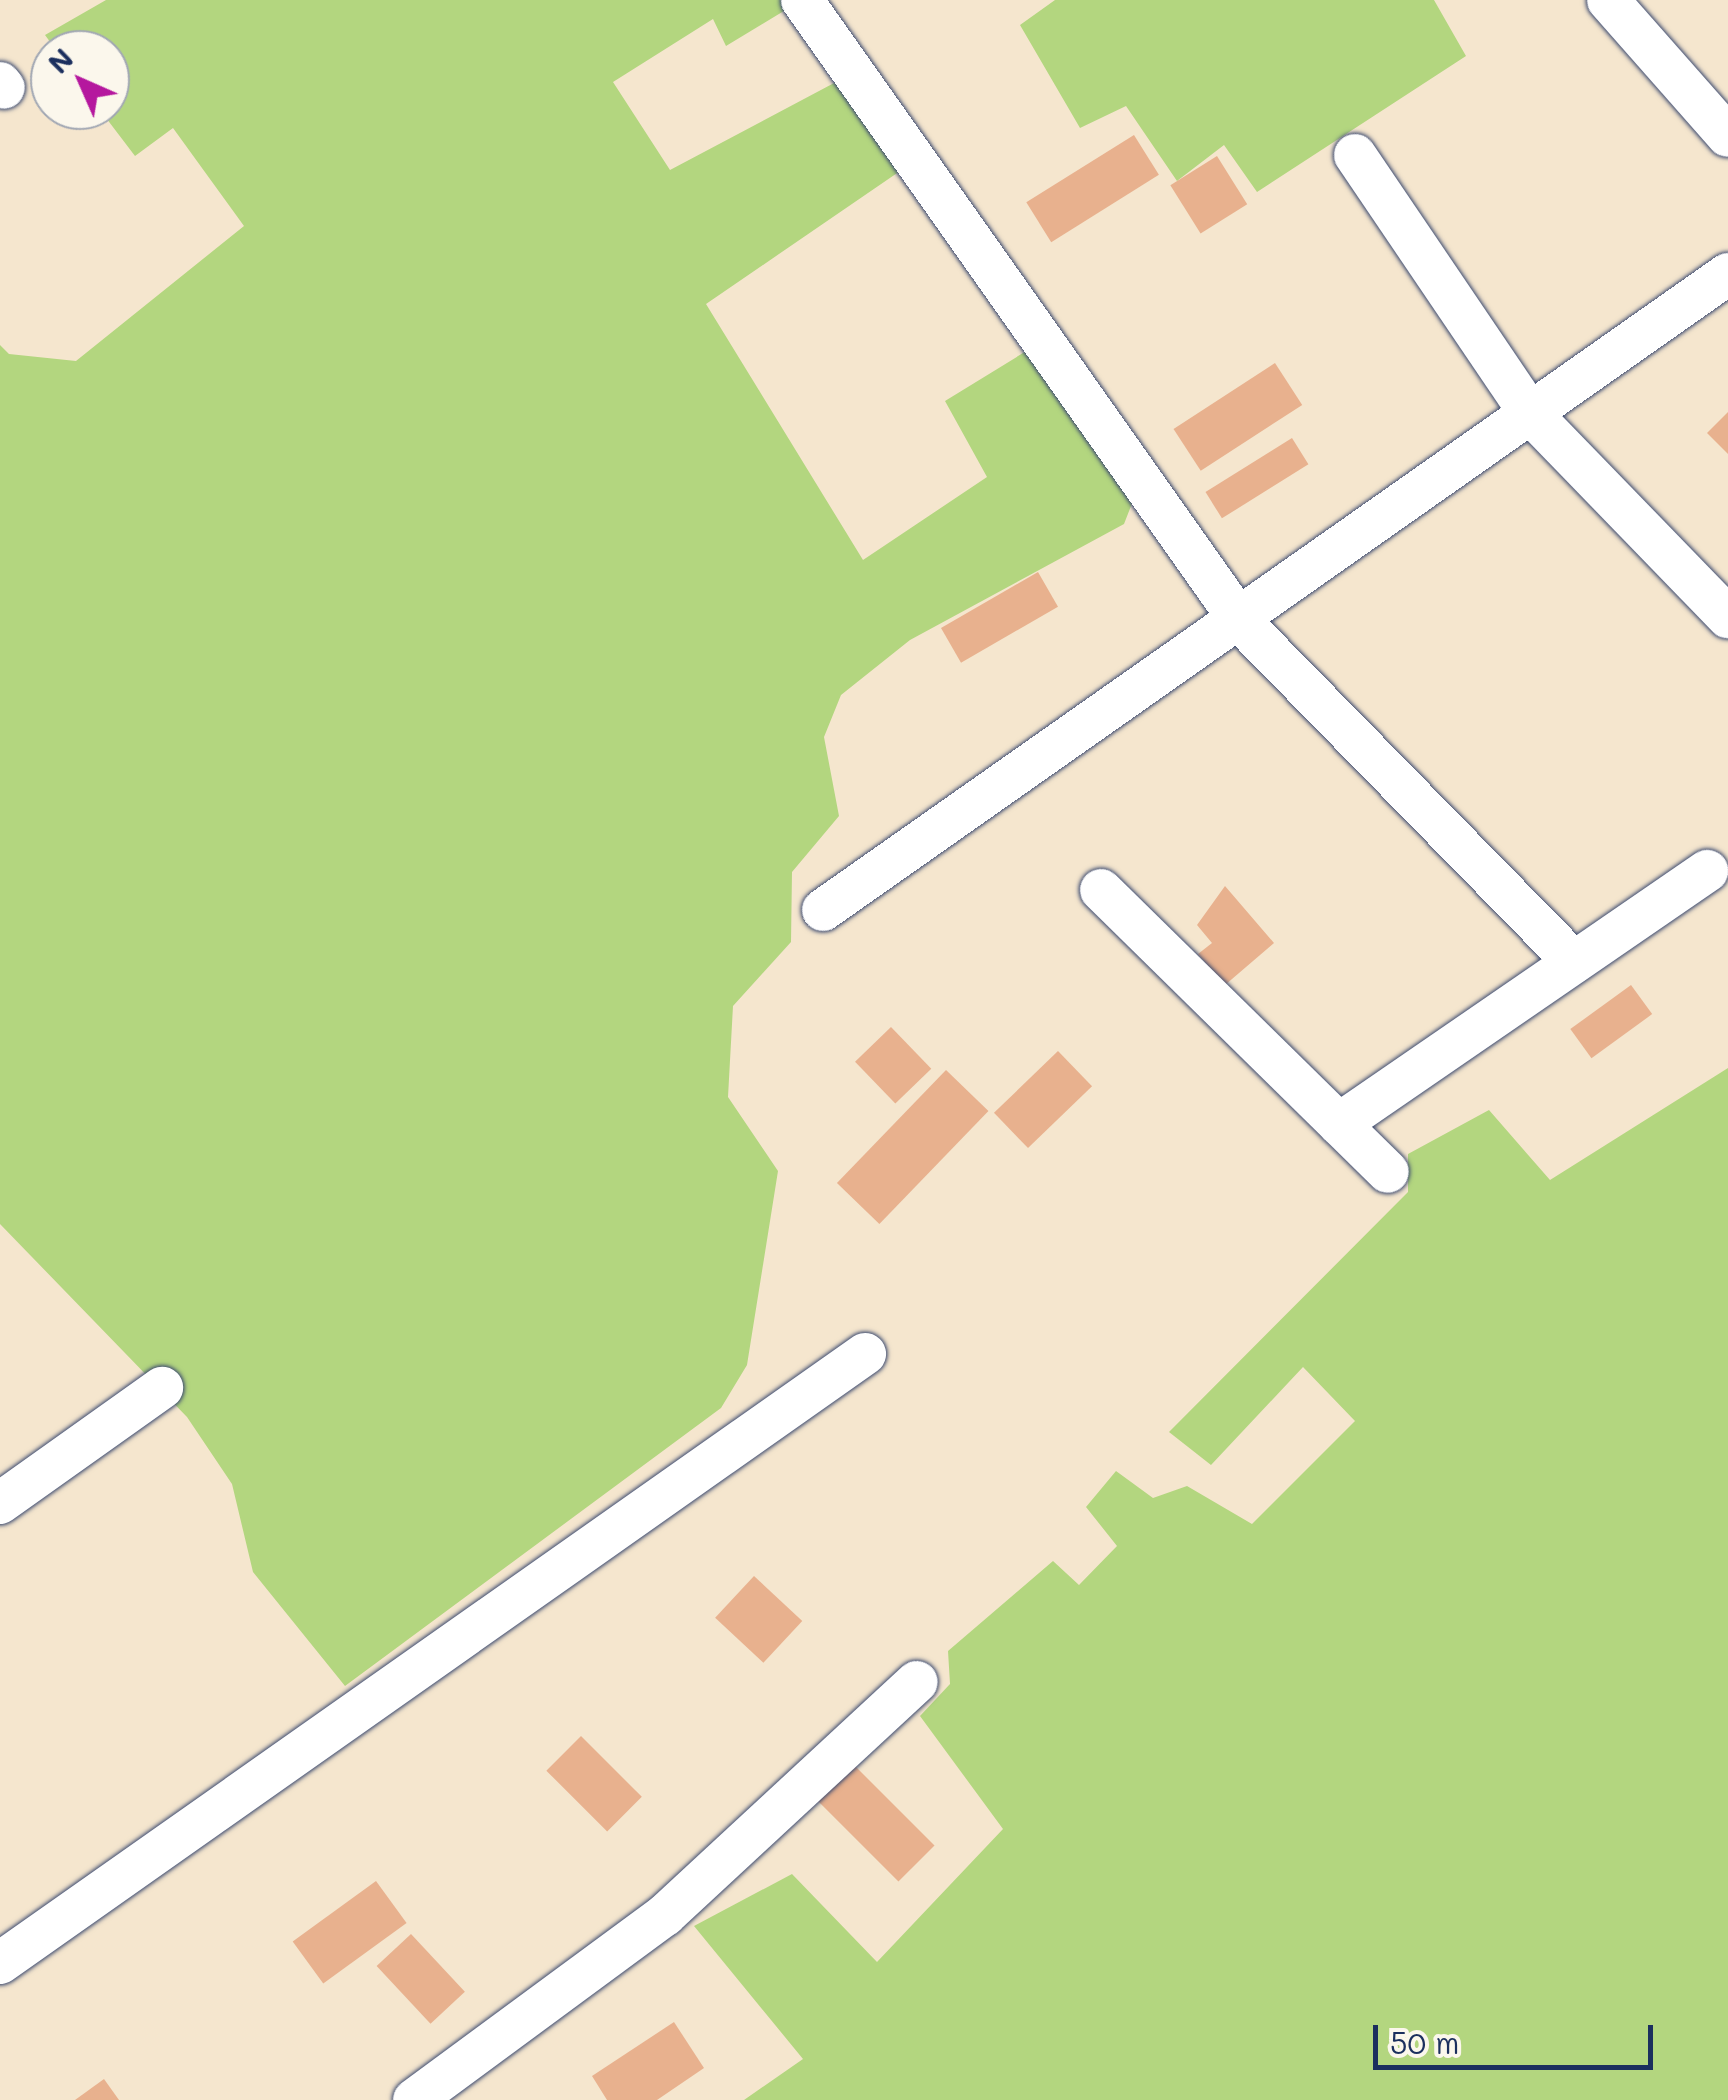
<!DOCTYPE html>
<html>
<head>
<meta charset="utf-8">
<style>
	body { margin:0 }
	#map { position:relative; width:1728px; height:2100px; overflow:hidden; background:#f5e6ce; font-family:Mali,sans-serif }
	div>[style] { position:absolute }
	.green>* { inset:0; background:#b3d67f }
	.building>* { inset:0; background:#e8b18e; transform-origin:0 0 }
	.roads { filter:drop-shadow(0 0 2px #3c4a6f) drop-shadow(0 0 2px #3c4a6f) }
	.street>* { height:42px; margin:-21px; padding:0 21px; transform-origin:21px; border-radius:21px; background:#fff }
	span { translate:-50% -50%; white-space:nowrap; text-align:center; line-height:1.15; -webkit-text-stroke:8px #fbf7ec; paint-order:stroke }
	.north { position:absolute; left:30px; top:30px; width:100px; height:100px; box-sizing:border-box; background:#fbf7ec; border:2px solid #a1a7b3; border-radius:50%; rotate:315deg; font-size:28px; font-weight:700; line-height:40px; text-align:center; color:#1b2f5e }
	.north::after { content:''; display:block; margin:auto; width:35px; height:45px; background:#b5179e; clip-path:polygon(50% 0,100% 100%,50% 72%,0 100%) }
	.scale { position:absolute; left:1373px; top:2025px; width:280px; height:45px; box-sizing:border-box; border:5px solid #1b2f5e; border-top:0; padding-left:12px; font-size:30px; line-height:35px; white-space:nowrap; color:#1b2f5e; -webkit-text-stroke:8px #fbf7ec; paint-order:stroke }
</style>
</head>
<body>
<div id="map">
	<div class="green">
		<i style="clip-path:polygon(106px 0,802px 0,726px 46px,713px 19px,613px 82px,670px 170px,868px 65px,922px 156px,706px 304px,863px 560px,987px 477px,945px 401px,1054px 334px,1145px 470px,1124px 524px,910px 640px,841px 695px,824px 737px,839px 816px,792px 872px,791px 942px,733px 1006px,728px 1097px,778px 1171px,747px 1365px,721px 1408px,345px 1686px,253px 1572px,232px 1484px,187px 1417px,0 1224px,0 345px,9px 354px,76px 361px,244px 226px,173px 128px,135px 156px,100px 110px,110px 110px,110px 50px,56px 50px,45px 35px)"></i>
		<i style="clip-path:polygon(1055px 0,1434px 0,1466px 56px,1257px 192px,1224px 145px,1177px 181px,1126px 106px,1080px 128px,1020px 25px)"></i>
		<i style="clip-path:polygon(1728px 1068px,1728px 2100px,744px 2100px,803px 2059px,694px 1926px,792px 1874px,877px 1962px,1003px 1829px,920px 1716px,950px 1684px,948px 1651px,1053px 1561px,1079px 1585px,1117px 1546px,1086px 1507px,1116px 1471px,1153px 1498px,1187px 1486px,1252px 1524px,1355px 1421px,1303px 1367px,1211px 1465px,1169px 1432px,1408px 1192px,1408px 1154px,1489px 1110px,1550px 1180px)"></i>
	</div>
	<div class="building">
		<i style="left:1134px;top:135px;width:47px;height:127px;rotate:58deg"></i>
		<i style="left:1217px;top:156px;width:57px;height:55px;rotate:58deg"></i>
		<i style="left:1275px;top:363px;width:50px;height:121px;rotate:57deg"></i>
		<i style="clip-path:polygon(1728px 412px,1728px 454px,1707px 433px)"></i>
		<i style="left:1292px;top:438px;width:31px;height:102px;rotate:58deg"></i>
		<i style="left:1038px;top:572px;width:40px;height:112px;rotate:60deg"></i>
		<i style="clip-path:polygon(1225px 886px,1274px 943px,1225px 985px,1198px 954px,1212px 943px,1197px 925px)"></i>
		<i style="left:1631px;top:985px;width:36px;height:75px;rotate:54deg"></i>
		<i style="left:891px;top:1027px;width:58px;height:50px;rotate:46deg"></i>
		<i style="left:1058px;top:1051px;width:49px;height:89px;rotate:46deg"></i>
		<i style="left:946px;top:1070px;width:59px;height:157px;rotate:44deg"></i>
		<i style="left:754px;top:1576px;width:66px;height:57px;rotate:43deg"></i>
		<i style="left:581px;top:1736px;width:86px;height:49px;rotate:45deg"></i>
		<i style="left:844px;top:1755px;width:128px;height:51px;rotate:45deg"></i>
		<i style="left:376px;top:1881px;width:52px;height:103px;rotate:54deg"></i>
		<i style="left:411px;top:1934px;width:79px;height:47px;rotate:47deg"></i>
		<i style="clip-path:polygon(674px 2022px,704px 2068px,657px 2100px,607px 2100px,592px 2076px)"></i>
		<i style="clip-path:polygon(104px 2079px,119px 2100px,75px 2100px)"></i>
	</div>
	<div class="roads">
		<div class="street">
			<i style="left:802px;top:0;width:761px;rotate:54.79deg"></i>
			<i style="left:1241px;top:622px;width:476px;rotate:45.6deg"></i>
			<i style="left:1608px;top:0;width:181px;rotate:48.6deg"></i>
			<i style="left:0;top:83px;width:6px;rotate:51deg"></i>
			<i style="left:1355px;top:155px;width:310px;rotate:55.9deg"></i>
			<i style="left:1529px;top:412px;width:286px;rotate:45.9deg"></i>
			<i style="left:1101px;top:890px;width:402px;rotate:44.5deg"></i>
			<i style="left:823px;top:910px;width:1106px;rotate:-35.1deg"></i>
			<i style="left:1339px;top:1124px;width:447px;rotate:-34.5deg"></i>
			<i style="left:0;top:1503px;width:199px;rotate:-35.4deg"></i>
			<i style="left:0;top:1963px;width:1058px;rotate:-35.15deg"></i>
			<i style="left:414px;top:2100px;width:312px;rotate:-36.4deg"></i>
			<i style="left:665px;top:1915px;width:343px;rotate:-42.8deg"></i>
		</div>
	</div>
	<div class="north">N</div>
	<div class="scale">50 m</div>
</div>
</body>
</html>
